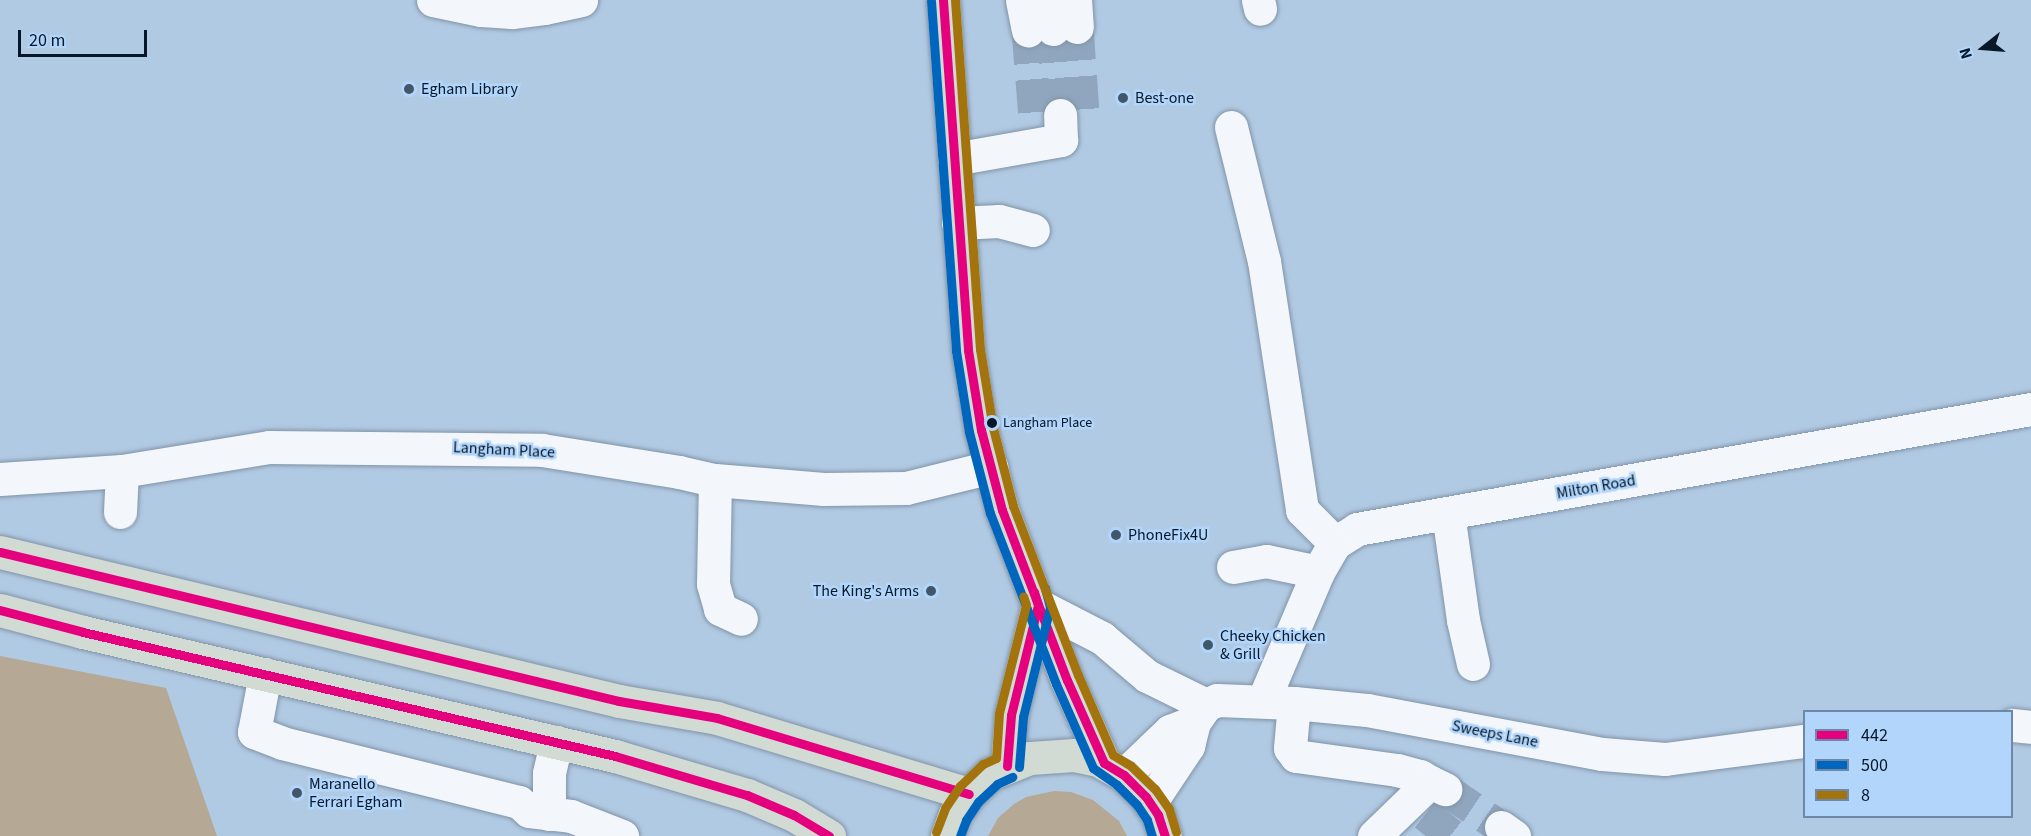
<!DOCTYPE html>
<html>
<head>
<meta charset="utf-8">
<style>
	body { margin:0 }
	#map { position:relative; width:2031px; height:836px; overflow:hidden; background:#b1cae3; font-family:"Source Sans 3",sans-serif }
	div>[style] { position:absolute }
	.green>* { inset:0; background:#b5a895 }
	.minor-tunnel>* { height:33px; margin-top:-16.5px; transform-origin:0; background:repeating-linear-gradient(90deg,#8fa6be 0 33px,transparent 0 49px) }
	.roads { filter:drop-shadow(0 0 2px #8194a8) drop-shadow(0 0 2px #8194a8) }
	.minor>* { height:33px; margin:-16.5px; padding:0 16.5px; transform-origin:16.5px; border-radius:16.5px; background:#f3f7fb }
	.major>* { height:33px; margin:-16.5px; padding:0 16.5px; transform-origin:16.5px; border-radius:16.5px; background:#d2dad4 }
	.bus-1>* { height:9px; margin:-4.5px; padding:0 4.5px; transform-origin:4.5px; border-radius:4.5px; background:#e5007d }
	.bus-2>* { height:9px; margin:-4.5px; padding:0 4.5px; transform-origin:4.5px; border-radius:4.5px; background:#0065bd }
	.bus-3>* { height:9px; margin:-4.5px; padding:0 4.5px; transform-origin:4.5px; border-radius:4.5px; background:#a3740e }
	.dots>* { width:16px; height:16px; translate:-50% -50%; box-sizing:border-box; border:3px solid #b1d5fb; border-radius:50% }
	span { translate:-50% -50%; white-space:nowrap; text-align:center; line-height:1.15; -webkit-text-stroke:5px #b1d5fb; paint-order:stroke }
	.bus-label { font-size:14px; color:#071728 }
	.left { translate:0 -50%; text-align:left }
	.poi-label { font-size:16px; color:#071728 }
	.right { translate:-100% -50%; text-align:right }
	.street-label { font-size:16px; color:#071728 }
	.legend { position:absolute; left:1803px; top:710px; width:210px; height:108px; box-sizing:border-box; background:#b1d5fb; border:2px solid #6d89a7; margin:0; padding:8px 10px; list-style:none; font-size:18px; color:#071728 }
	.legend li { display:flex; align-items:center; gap:12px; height:30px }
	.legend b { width:30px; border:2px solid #6d89a7 }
	.north { position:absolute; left:1953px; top:18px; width:60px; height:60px; -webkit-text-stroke:4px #b1d5fb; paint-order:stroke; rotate:253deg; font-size:16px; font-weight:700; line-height:24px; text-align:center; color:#071728 }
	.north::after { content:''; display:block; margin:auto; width:21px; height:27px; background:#071728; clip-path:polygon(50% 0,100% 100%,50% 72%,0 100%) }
	.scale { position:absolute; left:18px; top:30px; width:129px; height:27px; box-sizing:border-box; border:3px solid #071728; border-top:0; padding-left:8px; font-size:18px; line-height:21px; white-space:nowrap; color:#071728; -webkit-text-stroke:4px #b1d5fb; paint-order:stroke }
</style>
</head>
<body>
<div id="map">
	<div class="green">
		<i style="clip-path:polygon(0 656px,166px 688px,217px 836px,0 836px)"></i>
		<i style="clip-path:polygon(1054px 791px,1071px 792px,1093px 800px,1119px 821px,1127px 836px,988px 836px,998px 818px,1014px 804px,1026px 797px)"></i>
	</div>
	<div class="minor-tunnel">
		<i style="left:1077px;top:27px;width:86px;rotate:86deg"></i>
		<i style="left:1053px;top:29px;width:86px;rotate:85.3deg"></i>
		<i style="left:1028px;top:30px;width:87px;rotate:85.4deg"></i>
		<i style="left:1445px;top:789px;width:68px;rotate:34.2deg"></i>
		<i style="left:1425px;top:814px;width:36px;rotate:38deg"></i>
	</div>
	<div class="roads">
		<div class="minor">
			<i style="left:433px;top:0;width:49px;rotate:11.8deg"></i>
			<i style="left:481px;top:10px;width:31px;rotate:4deg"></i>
			<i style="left:512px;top:12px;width:32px;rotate:-7deg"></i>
			<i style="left:544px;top:8px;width:38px;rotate:-12deg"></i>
			<i style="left:1022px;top:0;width:31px;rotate:79deg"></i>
			<i style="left:1051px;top:0;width:29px;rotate:86deg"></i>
			<i style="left:1075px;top:0;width:27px;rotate:86deg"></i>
			<i style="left:1258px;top:0;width:9px;rotate:77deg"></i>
			<i style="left:1231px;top:127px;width:138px;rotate:76.2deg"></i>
			<i style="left:1264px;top:261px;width:252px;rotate:81.3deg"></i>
			<i style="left:1302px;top:510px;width:47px;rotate:45deg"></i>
			<i style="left:954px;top:159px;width:109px;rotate:-10.1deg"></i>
			<i style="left:1061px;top:140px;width:25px;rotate:-92deg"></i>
			<i style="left:958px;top:223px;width:41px;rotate:-2.8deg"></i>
			<i style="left:999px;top:221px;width:35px;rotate:15deg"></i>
			<i style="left:0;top:479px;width:122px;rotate:-3.8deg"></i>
			<i style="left:122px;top:471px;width:149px;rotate:-9.3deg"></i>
			<i style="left:269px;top:447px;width:273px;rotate:0.6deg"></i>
			<i style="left:542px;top:450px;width:139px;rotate:9.1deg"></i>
			<i style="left:679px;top:472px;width:37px;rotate:13deg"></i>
			<i style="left:715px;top:480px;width:109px;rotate:4.7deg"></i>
			<i style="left:824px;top:489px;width:82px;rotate:-0.7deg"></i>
			<i style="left:906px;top:488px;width:88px;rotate:-13.9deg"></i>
			<i style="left:715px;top:480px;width:104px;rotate:91.1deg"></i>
			<i style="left:713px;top:584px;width:26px;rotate:74deg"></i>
			<i style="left:720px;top:609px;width:23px;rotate:25deg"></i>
			<i style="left:120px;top:512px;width:41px;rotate:-87.2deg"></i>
			<i style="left:1448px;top:513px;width:108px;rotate:82deg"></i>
			<i style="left:1463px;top:620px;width:45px;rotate:77.2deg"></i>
			<i style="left:1233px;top:567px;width:34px;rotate:-10deg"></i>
			<i style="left:1266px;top:561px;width:53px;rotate:11.9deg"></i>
			<i style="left:1038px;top:605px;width:72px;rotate:27.3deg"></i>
			<i style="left:1102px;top:638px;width:59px;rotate:40.2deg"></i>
			<i style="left:1147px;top:676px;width:66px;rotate:26.2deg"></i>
			<i style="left:265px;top:674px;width:59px;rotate:100.7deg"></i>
			<i style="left:254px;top:732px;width:30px;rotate:21deg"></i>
			<i style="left:282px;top:743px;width:244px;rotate:14deg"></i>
			<i style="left:519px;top:802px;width:13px;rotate:42deg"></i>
			<i style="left:529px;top:811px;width:42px;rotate:6.8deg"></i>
			<i style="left:571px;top:816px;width:55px;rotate:21.4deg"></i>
			<i style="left:1263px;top:701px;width:140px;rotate:-66.9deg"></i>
			<i style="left:1318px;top:572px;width:34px;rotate:-60deg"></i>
			<i style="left:1335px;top:543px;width:26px;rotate:-32deg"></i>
			<i style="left:1357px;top:529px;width:685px;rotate:-10.1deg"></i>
			<i style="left:1294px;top:703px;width:45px;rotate:95.1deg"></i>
			<i style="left:1290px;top:748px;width:10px;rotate:53deg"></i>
			<i style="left:1296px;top:756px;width:102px;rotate:7.9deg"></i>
			<i style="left:1397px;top:770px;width:24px;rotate:15deg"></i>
			<i style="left:1420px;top:776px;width:12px;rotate:31deg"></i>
			<i style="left:2012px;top:725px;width:19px;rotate:6deg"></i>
			<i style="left:1124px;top:775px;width:64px;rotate:-43.7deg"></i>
			<i style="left:1170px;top:731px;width:26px;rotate:-21deg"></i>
			<i style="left:1150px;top:803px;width:69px;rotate:-56.3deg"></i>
			<i style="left:1188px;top:746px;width:25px;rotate:-76deg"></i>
			<i style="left:1194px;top:722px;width:21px;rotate:-55deg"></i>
			<i style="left:1206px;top:705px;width:12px;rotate:-24deg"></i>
			<i style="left:1217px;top:700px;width:77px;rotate:2.2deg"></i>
			<i style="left:1294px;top:703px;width:73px;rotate:5.5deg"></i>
			<i style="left:1367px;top:710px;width:239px;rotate:10.6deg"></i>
			<i style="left:1602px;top:754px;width:63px;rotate:4.5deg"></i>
			<i style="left:1665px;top:759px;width:140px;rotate:-7.4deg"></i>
			<i style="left:549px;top:814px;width:41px;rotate:-90deg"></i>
			<i style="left:549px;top:773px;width:32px;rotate:-77deg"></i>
			<i style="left:1501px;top:827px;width:16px;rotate:35deg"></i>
			<i style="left:1374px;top:836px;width:78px;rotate:-44deg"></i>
			<i style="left:1430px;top:782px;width:17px;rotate:25deg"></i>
		</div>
		<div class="major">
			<i style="left:943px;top:0;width:351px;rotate:85.9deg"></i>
			<i style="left:968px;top:350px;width:81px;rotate:80.8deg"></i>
			<i style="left:981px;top:430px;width:83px;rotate:75.3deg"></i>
			<i style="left:1002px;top:510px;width:182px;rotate:69.1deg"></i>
			<i style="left:1067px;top:680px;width:91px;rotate:66deg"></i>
			<i style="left:0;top:552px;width:637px;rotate:13.53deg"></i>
			<i style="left:619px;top:701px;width:99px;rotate:9.8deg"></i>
			<i style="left:717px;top:718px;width:263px;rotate:16.8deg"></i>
			<i style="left:0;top:610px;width:86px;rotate:14.8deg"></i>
			<i style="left:83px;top:632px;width:546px;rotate:13.12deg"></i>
			<i style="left:615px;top:756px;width:138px;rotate:16.5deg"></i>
			<i style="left:747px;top:795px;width:51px;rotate:23.1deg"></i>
			<i style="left:794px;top:815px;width:41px;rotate:31deg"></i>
			<i style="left:1007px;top:766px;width:51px;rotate:-85.5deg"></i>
			<i style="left:1011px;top:715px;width:113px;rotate:-76.2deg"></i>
			<i style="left:947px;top:836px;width:23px;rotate:-70deg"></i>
			<i style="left:955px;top:814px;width:24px;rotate:-55deg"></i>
			<i style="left:969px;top:794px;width:29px;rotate:-44deg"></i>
			<i style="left:990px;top:774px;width:43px;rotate:-21.8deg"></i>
			<i style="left:1030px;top:758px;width:44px;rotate:-3.9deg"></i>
			<i style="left:1074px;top:755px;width:25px;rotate:12deg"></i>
			<i style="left:1098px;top:760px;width:30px;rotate:30deg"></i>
			<i style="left:1124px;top:775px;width:31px;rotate:45deg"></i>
			<i style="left:1146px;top:797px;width:22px;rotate:56deg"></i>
			<i style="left:1158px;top:815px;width:22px;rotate:72deg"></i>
		</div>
	</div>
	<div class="bus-1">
		<i style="left:943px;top:0;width:351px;rotate:85.9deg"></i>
		<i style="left:968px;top:350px;width:81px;rotate:80.8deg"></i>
		<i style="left:981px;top:430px;width:83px;rotate:75.3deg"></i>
		<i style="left:1002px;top:510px;width:182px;rotate:69.1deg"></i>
		<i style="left:1067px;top:680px;width:91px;rotate:66deg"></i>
		<i style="left:0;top:552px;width:637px;rotate:13.53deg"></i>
		<i style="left:619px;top:701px;width:99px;rotate:9.8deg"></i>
		<i style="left:717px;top:718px;width:263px;rotate:16.8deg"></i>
		<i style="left:0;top:610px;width:86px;rotate:14.8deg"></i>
		<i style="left:83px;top:632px;width:546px;rotate:13.12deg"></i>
		<i style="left:615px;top:756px;width:138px;rotate:16.5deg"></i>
		<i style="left:747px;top:795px;width:51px;rotate:23.1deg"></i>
		<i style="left:794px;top:815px;width:41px;rotate:31deg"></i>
		<i style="left:1104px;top:763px;width:23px;rotate:31deg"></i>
		<i style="left:1124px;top:775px;width:31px;rotate:45deg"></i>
		<i style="left:1146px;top:797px;width:22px;rotate:56deg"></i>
		<i style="left:1158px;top:815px;width:22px;rotate:72deg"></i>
		<i style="left:1007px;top:766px;width:51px;rotate:-85.5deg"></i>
		<i style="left:1011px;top:715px;width:113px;rotate:-76.2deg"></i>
		<i style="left:1038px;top:605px;width:14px;rotate:-107deg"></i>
	</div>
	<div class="bus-2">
		<i style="left:931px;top:1px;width:351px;rotate:85.9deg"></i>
		<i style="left:956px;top:351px;width:82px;rotate:80.9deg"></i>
		<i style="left:969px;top:432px;width:84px;rotate:75.5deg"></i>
		<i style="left:990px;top:513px;width:183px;rotate:68.9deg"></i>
		<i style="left:1056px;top:684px;width:92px;rotate:66.2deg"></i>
		<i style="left:1093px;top:768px;width:29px;rotate:35deg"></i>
		<i style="left:1117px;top:785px;width:28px;rotate:45deg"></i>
		<i style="left:1137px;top:805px;width:18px;rotate:56deg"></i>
		<i style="left:1147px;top:820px;width:17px;rotate:73deg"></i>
		<i style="left:1019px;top:767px;width:50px;rotate:-85.4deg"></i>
		<i style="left:1023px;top:717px;width:113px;rotate:-76.2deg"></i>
		<i style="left:1050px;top:607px;width:20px;rotate:-105deg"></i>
		<i style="left:960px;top:836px;width:17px;rotate:-69deg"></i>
		<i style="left:966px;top:820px;width:22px;rotate:-56deg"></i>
		<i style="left:978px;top:802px;width:26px;rotate:-43deg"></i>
		<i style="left:997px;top:784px;width:17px;rotate:-25deg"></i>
	</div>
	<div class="bus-3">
		<i style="left:955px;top:0;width:350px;rotate:85.9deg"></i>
		<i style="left:980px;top:349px;width:80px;rotate:80.7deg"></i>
		<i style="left:993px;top:428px;width:81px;rotate:75.6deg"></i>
		<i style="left:1013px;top:506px;width:181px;rotate:69deg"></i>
		<i style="left:1078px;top:675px;width:87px;rotate:66.4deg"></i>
		<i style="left:1113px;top:755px;width:21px;rotate:31deg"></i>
		<i style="left:1131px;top:766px;width:33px;rotate:44deg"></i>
		<i style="left:1155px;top:789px;width:24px;rotate:55deg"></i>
		<i style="left:1169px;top:809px;width:24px;rotate:73deg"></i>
		<i style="left:936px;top:832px;width:26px;rotate:-69deg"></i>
		<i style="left:945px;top:808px;width:27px;rotate:-56deg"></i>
		<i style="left:960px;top:786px;width:32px;rotate:-44deg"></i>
		<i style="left:983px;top:764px;width:14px;rotate:-25deg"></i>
		<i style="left:996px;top:758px;width:45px;rotate:-86.2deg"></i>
		<i style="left:999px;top:713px;width:111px;rotate:-76deg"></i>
		<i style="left:1026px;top:605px;width:9px;rotate:-108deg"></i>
	</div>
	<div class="dots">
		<i style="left:409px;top:89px;background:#425669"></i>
		<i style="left:1123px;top:98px;background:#425669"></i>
		<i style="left:992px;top:423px;background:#071728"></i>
		<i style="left:1116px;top:535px;background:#425669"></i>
		<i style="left:931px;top:591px;background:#425669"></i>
		<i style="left:1208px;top:645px;background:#425669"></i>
		<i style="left:297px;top:793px;background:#425669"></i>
	</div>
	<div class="bus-label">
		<span class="left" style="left:1003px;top:423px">Langham Place</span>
	</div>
	<div class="poi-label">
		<span class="left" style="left:421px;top:89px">Egham Library</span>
		<span class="left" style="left:1135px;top:98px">Best-one</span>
		<span class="left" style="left:1128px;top:535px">PhoneFix4U</span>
		<span class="right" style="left:919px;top:591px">The King's Arms</span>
		<span class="left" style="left:1220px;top:645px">Cheeky Chicken<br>&amp; Grill</span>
		<span class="left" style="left:309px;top:793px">Maranello<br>Ferrari Egham</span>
	</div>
	<div class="street-label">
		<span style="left:504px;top:450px;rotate:3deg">Langham Place</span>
		<span style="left:1596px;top:487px;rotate:-10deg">Milton Road</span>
		<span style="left:1495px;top:734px;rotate:11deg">Sweeps Lane</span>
	</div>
	<ul class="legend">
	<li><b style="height:8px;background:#e5007d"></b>442</li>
	<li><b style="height:8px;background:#0065bd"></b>500</li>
	<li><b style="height:8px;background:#a3740e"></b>8</li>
	</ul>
	<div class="north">N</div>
	<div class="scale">20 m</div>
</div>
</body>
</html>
